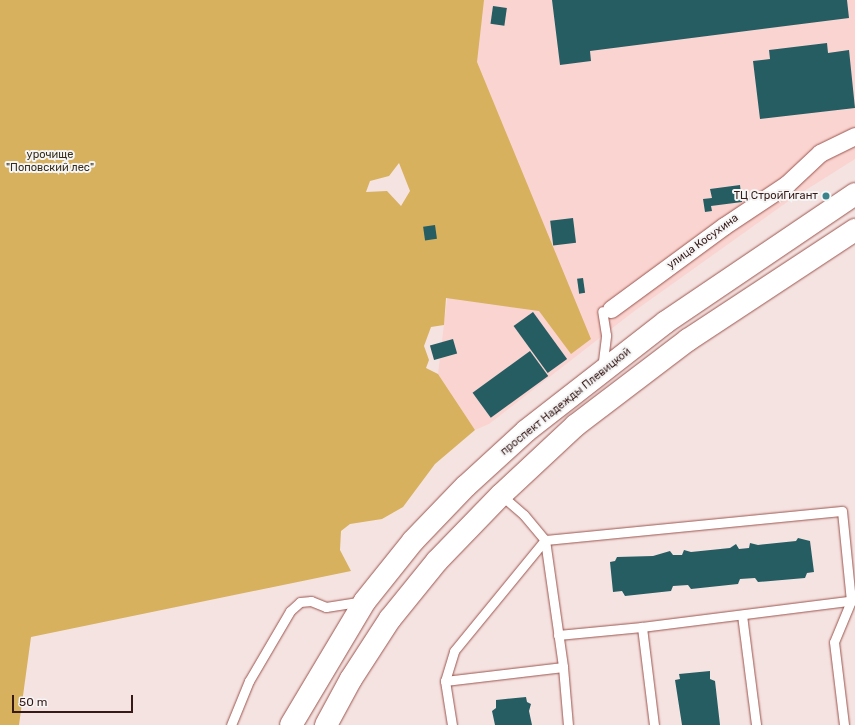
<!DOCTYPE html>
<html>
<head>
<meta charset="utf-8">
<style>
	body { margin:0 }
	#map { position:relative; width:855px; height:725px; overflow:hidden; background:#f5e3e1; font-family:Rubik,sans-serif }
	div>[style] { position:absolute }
	.built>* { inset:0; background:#fad4d0 }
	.green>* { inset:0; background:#d7b15e }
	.building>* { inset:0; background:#255d63; transform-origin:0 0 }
	.roads { filter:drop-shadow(0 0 1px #9c534d) drop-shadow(0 0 1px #9c534d) }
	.service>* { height:9px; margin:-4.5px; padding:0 4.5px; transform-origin:4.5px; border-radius:4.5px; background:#fff }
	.minor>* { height:17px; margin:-8.5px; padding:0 8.5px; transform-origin:8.5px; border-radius:8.5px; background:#fff }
	.secondary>* { height:22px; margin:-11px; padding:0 11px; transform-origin:11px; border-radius:11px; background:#fff }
	.dots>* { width:11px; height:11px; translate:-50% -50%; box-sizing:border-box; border:2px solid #f5f5f5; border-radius:50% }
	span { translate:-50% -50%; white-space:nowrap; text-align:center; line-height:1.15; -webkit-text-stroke:4px #f5f5f5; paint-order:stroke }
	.park-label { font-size:11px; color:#362c17 }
	.poi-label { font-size:11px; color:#371917 }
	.right { translate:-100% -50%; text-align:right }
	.street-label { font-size:11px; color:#371917 }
	.scale { position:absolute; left:12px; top:695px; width:121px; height:18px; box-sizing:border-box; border:2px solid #371917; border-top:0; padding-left:5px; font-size:12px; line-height:14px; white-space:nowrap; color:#371917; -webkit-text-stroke:3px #f5f5f5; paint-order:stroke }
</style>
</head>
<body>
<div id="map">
	<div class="built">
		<i style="clip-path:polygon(475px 0,855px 0,855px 159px,790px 200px,633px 312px,489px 424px,475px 430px,438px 374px,479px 34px)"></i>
	</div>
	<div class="green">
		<i style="clip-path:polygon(evenodd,0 0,484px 0,477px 62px,591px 339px,571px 354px,539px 311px,446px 298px,444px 325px,431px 327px,424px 346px,429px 360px,426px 368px,438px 374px,475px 430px,435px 464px,403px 507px,382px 519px,350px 524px,341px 531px,340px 550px,351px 571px,31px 637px,19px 725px,0 725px,0 0,399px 163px,410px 191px,401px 206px,387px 191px,366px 192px,370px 181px,389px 176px,399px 163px)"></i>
	</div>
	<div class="building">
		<i style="clip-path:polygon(552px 0,847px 0,849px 18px,590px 51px,591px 61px,560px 65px)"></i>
		<i style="left:493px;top:6px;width:14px;height:18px;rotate:8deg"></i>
		<i style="clip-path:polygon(827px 43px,828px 53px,849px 50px,855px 108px,760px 119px,753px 61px,770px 59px,769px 50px)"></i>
		<i style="clip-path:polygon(740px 185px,742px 202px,711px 206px,712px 211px,705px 212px,703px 199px,712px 198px,710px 189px)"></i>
		<i style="left:573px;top:218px;width:25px;height:23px;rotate:83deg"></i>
		<i style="left:435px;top:225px;width:14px;height:12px;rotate:82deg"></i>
		<i style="left:583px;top:278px;width:15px;height:6px;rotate:82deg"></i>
		<i style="left:533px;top:312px;width:58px;height:24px;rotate:54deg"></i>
		<i style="left:453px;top:339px;width:15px;height:24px;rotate:74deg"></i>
		<i style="left:530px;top:351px;width:31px;height:71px;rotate:54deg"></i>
		<i style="clip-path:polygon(798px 538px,810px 541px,814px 572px,807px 573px,805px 578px,758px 582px,755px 578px,740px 579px,738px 584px,691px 589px,688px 585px,673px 586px,671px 591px,625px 596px,622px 591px,613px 592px,610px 562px,615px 561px,617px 557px,653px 556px,670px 551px,673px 555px,682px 555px,684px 550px,691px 552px,730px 548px,736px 544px,739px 549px,749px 548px,750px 543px,758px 545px,796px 541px)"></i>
		<i style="clip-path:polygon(710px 671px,710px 679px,715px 681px,720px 725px,682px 725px,675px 680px,680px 679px,679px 674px)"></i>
		<i style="clip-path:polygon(526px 697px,527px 702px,531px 704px,529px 711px,532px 725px,495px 725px,492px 711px,496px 708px,496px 700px)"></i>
	</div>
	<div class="roads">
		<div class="service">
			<i style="left:602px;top:369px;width:34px;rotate:-83deg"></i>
			<i style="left:606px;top:335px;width:24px;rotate:-99deg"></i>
			<i style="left:501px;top:495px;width:30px;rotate:41deg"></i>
			<i style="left:524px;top:515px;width:33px;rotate:50deg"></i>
			<i style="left:545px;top:540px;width:128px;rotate:81.9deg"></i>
			<i style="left:563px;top:667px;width:58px;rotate:85.1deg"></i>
			<i style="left:742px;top:615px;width:111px;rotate:82.7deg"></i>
			<i style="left:558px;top:635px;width:84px;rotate:-5.4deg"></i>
			<i style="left:445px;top:681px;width:31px;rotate:-73deg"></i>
			<i style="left:454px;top:651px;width:144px;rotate:-50.7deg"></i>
			<i style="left:545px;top:540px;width:298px;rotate:-5.6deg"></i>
			<i style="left:842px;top:511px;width:90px;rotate:84.3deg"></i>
			<i style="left:851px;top:601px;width:44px;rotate:112.5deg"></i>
			<i style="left:834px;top:642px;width:84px;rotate:83.1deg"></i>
			<i style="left:231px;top:725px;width:48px;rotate:-67.8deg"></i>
			<i style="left:249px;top:681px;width:81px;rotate:-59.6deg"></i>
			<i style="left:290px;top:611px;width:13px;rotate:-42deg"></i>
			<i style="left:300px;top:602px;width:11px;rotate:-5deg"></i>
			<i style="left:311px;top:601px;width:16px;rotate:22deg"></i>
			<i style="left:326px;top:607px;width:37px;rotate:-9deg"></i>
			<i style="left:452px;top:725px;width:45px;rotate:-99deg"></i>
			<i style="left:445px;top:681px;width:119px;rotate:-6.8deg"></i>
			<i style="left:654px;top:725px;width:99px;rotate:-97deg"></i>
			<i style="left:642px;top:627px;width:215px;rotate:-7.2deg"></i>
		</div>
		<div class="minor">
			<i style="left:611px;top:309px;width:140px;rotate:-36.3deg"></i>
			<i style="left:724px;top:226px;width:76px;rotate:-33.7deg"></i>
			<i style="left:787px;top:184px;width:45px;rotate:-43.2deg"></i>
			<i style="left:820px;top:153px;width:39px;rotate:-26deg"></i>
		</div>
		<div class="secondary">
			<i style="left:291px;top:725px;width:144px;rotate:-59.2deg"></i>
			<i style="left:365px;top:601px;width:77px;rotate:-51.3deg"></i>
			<i style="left:413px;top:541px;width:76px;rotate:-46.1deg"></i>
			<i style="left:466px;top:486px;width:81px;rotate:-42.5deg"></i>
			<i style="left:526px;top:431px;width:177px;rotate:-37.9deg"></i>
			<i style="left:666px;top:322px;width:228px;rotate:-34.1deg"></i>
			<i style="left:326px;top:725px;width:52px;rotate:-61.5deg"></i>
			<i style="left:351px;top:679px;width:72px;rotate:-57deg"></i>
			<i style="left:390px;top:619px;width:75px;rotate:-51deg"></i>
			<i style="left:437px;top:561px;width:92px;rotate:-45.9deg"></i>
			<i style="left:501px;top:495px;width:103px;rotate:-43deg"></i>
			<i style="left:576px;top:425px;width:141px;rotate:-37.2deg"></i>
			<i style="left:688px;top:340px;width:200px;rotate:-33.4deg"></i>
		</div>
	</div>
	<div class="dots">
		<i style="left:826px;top:196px;background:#3c848c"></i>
	</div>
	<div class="park-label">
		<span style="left:50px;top:162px">урочище<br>"Поповский лес"</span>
	</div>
	<div class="poi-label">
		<span class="right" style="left:818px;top:196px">ТЦ СтройГигант</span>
	</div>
	<div class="street-label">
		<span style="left:703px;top:242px;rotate:-36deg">улица Косухина</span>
		<span style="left:566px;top:402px;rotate:-39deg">проспект Надежды Плевицкой</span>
	</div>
	<div class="scale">50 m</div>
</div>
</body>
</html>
